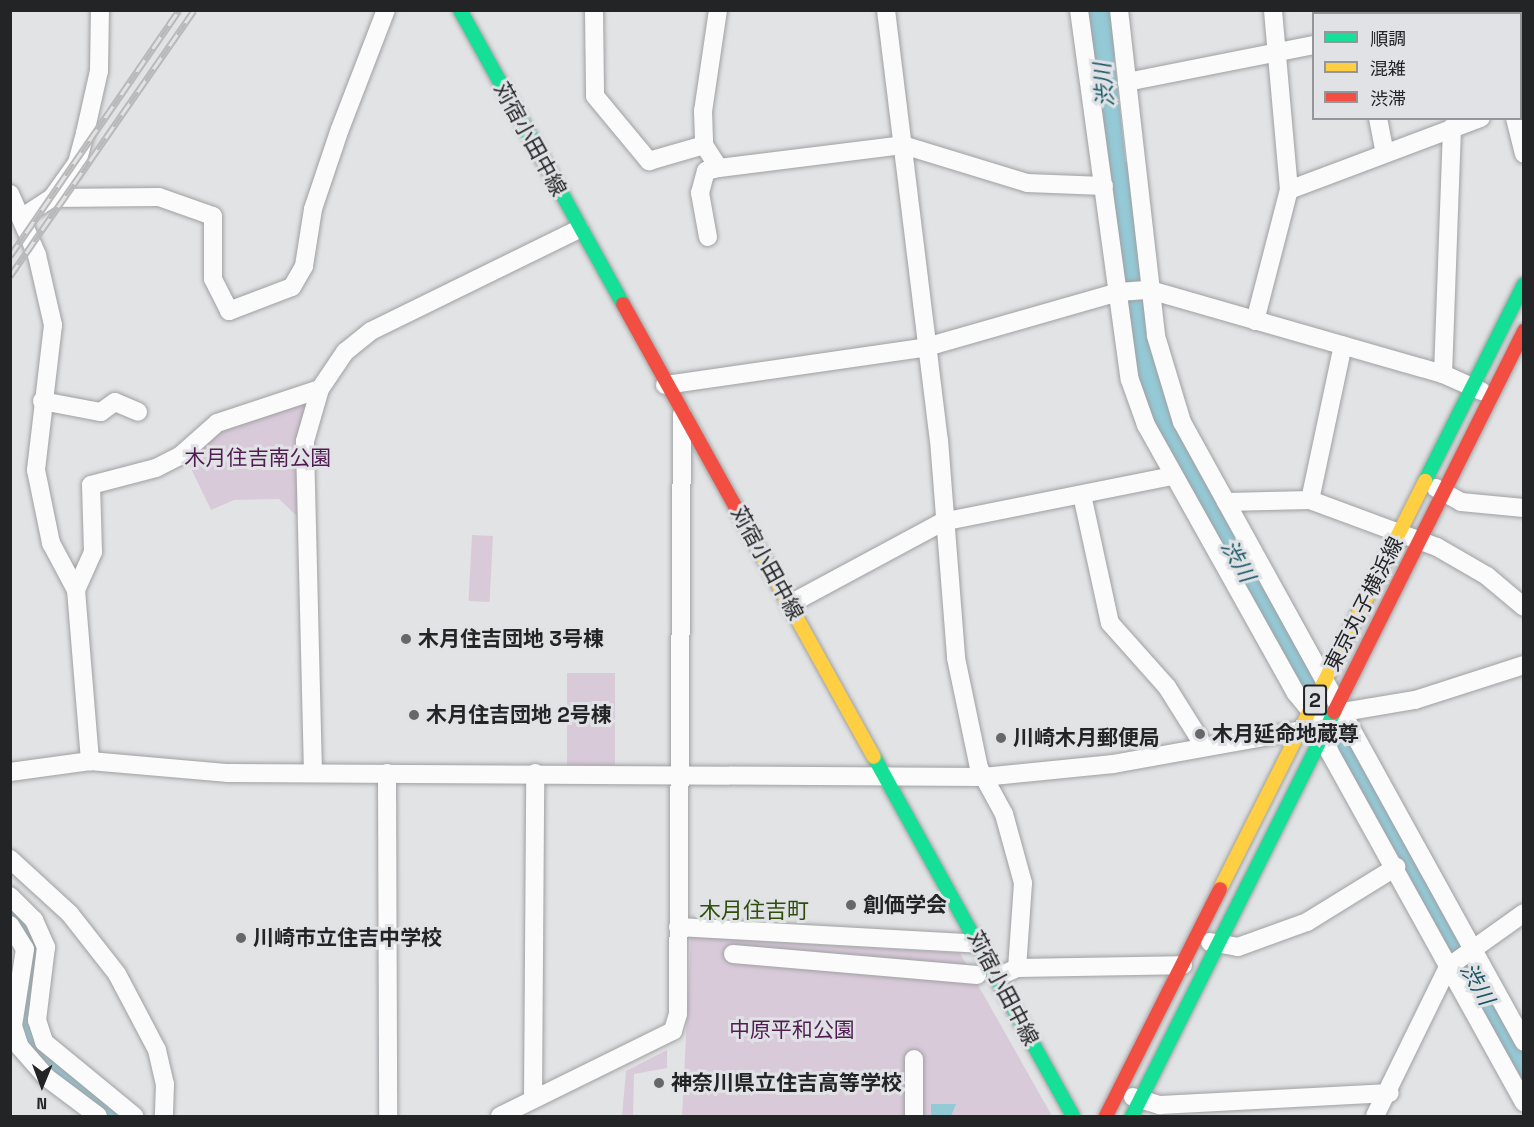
<!DOCTYPE html>
<html>
<head>
<meta charset="utf-8">
<style>
	body { margin:0 }
	#map { position:relative; width:1534px; height:1127px; overflow:hidden; background:#e2e3e5; font-family:"Space Grotesk","Noto Sans JP",sans-serif }
	div>[style] { position:absolute }
	.green>* { inset:0; background:#d9cada; transform-origin:0 0 }
	.water>* { inset:0; background:#94c9d6 }
	.river>* { height:28px; margin:-14px; padding:0 14px; transform-origin:14px; border-radius:14px; background:#94c9d6 }
	.roads { filter:drop-shadow(0 0 2px #9fa0a2) drop-shadow(0 0 2px #9fa0a2) }
	.street>* { height:18px; margin:-9px; padding:0 9px; transform-origin:9px; border-radius:9px; background:#fbfbfb }
	.fast>* { height:14px; margin:-7px; padding:0 7px; transform-origin:7px; border-radius:7px; background:#16e098 }
	.slow>* { height:14px; margin:-7px; padding:0 7px; transform-origin:7px; border-radius:7px; background:#ffcf43 }
	.jam>* { height:14px; margin:-7px; padding:0 7px; transform-origin:7px; border-radius:7px; background:#f24e42 }
	.rail>* { height:7px; margin-top:-3.5px; transform-origin:0; background:repeating-linear-gradient(90deg,#e1e2e6 0 14px,#b9b9ba 0 28px); box-sizing:border-box; border-block:2px solid #b9b9ba }
	.dots>* { width:16px; height:16px; translate:-50% -50%; box-sizing:border-box; border:3px solid #e1e2e6; border-radius:50% }
	span { translate:-50% -50%; white-space:nowrap; text-align:center; line-height:1.15; -webkit-text-stroke:6px #e1e2e6; paint-order:stroke }
	.shield-label span { padding:2px 4px; background:#e1e2e6; border:2px solid; border-radius:4px; -webkit-text-stroke-width:0 }
	.shield-label { font-size:20px; color:#232425; font-weight:700 }
	.street-label { font-size:21px; color:#232425 }
	.park-label { font-size:21px; color:#511c52 }
	.poi-label { font-size:21px; color:#232425; font-weight:700 }
	.left { translate:0 -50%; text-align:left }
	.water-label { font-size:22px; color:#185764; font-style:italic }
	.neighbourhood-label { font-size:22px; color:#2e4e0a }
	.frame { position:absolute; inset:0; border:12px solid #232425; pointer-events:none }
	.legend { position:absolute; left:1312px; top:12px; width:210px; height:108px; box-sizing:border-box; background:#e1e2e6; border:2px solid #959699; margin:0; padding:8px 10px; list-style:none; font-size:18px; color:#232425 }
	.legend li { display:flex; align-items:center; gap:12px; height:30px }
	.legend b { width:30px; border:2px solid #959699 }
	.north { position:absolute; left:12px; top:1055px; width:60px; height:60px; -webkit-text-stroke:4px #e1e2e6; paint-order:stroke; rotate:181deg; font-size:16px; font-weight:700; line-height:24px; text-align:center; color:#232425 }
	.north::after { content:''; display:block; margin:auto; width:21px; height:27px; background:#232425; clip-path:polygon(50% 0,100% 100%,50% 72%,0 100%) }
</style>
</head>
<body>
<div id="map">
	<div class="green">
		<i style="clip-path:polygon(305px 403px,299px 518px,279px 499px,234px 500px,211px 510px,185px 456px,216px 431px)"></i>
		<i style="left:472px;top:535px;width:21px;height:66px;rotate:3deg"></i>
		<i style="left:567px;top:673px;width:48px;height:92px"></i>
		<i style="clip-path:polygon(691px 937px,960px 953px,1052px 1116px,682px 1116px)"></i>
		<i style="clip-path:polygon(667px 1050px,667px 1068px,634px 1074px,633px 1116px,622px 1116px,626px 1071px)"></i>
	</div>
	<div class="water">
		<i style="clip-path:polygon(931px 1104px,956px 1104px,951px 1116px,931px 1116px)"></i>
	</div>
	<div class="river">
		<i style="left:1102px;top:10px;width:28px;rotate:84deg"></i>
		<i style="left:1105px;top:38px;width:18px;rotate:106deg"></i>
		<i style="left:1100px;top:55px;width:113px;rotate:83.9deg"></i>
		<i style="left:1112px;top:167px;width:15px;rotate:48deg"></i>
		<i style="left:1122px;top:178px;width:205px;rotate:82.4deg"></i>
		<i style="left:1149px;top:381px;width:69px;rotate:70.5deg"></i>
		<i style="left:1172px;top:446px;width:712px;rotate:60.37deg"></i>
		<i style="left:16px;top:912px;width:29px;rotate:54deg"></i>
		<i style="left:33px;top:935px;width:18px;rotate:77deg"></i>
		<i style="left:37px;top:953px;width:64px;rotate:100.8deg"></i>
		<i style="left:25px;top:1016px;width:22px;rotate:80deg"></i>
		<i style="left:29px;top:1038px;width:45px;rotate:48.6deg"></i>
		<i style="left:59px;top:1072px;width:73px;rotate:37.2deg"></i>
	</div>
	<div class="roads">
		<div class="street">
			<i style="left:594px;top:10px;width:86px;rotate:89.3deg"></i>
			<i style="left:595px;top:96px;width:85px;rotate:50.3deg"></i>
			<i style="left:649px;top:161px;width:57px;rotate:-16.2deg"></i>
			<i style="left:718px;top:10px;width:102px;rotate:98.4deg"></i>
			<i style="left:703px;top:111px;width:34px;rotate:88deg"></i>
			<i style="left:704px;top:145px;width:27px;rotate:57deg"></i>
			<i style="left:886px;top:10px;width:433px;rotate:83deg"></i>
			<i style="left:939px;top:440px;width:219px;rotate:85.5deg"></i>
			<i style="left:956px;top:658px;width:112px;rotate:78.2deg"></i>
			<i style="left:979px;top:768px;width:52px;rotate:61.5deg"></i>
			<i style="left:1004px;top:814px;width:72px;rotate:74.6deg"></i>
			<i style="left:1023px;top:883px;width:85px;rotate:94deg"></i>
			<i style="left:1079px;top:10px;width:373px;rotate:82.2deg"></i>
			<i style="left:1130px;top:380px;width:48px;rotate:70.4deg"></i>
			<i style="left:1146px;top:425px;width:307px;rotate:60.8deg"></i>
			<i style="left:1296px;top:693px;width:46px;rotate:51.1deg"></i>
			<i style="left:1325px;top:729px;width:22px;rotate:80deg"></i>
			<i style="left:1329px;top:751px;width:402px;rotate:61deg"></i>
			<i style="left:1119px;top:10px;width:328px;rotate:83.5deg"></i>
			<i style="left:1156px;top:336px;width:90px;rotate:73.2deg"></i>
			<i style="left:1182px;top:422px;width:708px;rotate:61.12deg"></i>
			<i style="left:1467px;top:14px;width:16px;rotate:-15deg"></i>
			<i style="left:1127px;top:82px;width:191px;rotate:-11.2deg"></i>
			<i style="left:1520px;top:90px;width:4px"></i>
			<i style="left:1378px;top:118px;width:36px;rotate:79deg"></i>
			<i style="left:1515px;top:118px;width:37px;rotate:76deg"></i>
			<i style="left:1289px;top:190px;width:205px;rotate:-20.6deg"></i>
			<i style="left:10px;top:194px;width:67px;rotate:66.1deg"></i>
			<i style="left:37px;top:255px;width:72px;rotate:77.1deg"></i>
			<i style="left:53px;top:325px;width:146px;rotate:96.7deg"></i>
			<i style="left:36px;top:470px;width:75px;rotate:78.4deg"></i>
			<i style="left:51px;top:543px;width:53px;rotate:62deg"></i>
			<i style="left:76px;top:590px;width:172px;rotate:85.3deg"></i>
			<i style="left:52px;top:198px;width:43px;rotate:-54.5deg"></i>
			<i style="left:77px;top:163px;width:31px;rotate:-75deg"></i>
			<i style="left:85px;top:133px;width:64px;rotate:-77.3deg"></i>
			<i style="left:99px;top:71px;width:61px;rotate:-89.1deg"></i>
			<i style="left:24px;top:216px;width:33px;rotate:-33deg"></i>
			<i style="left:52px;top:198px;width:107px;rotate:-0.5deg"></i>
			<i style="left:159px;top:197px;width:57px;rotate:19.4deg"></i>
			<i style="left:213px;top:216px;width:63px;rotate:90deg"></i>
			<i style="left:213px;top:279px;width:36px;rotate:63deg"></i>
			<i style="left:229px;top:311px;width:67px;rotate:-20.9deg"></i>
			<i style="left:292px;top:287px;width:24px;rotate:-60deg"></i>
			<i style="left:304px;top:266px;width:58px;rotate:-81deg"></i>
			<i style="left:313px;top:209px;width:84px;rotate:-71.4deg"></i>
			<i style="left:340px;top:129px;width:128px;rotate:-68.9deg"></i>
			<i style="left:708px;top:237px;width:45px;rotate:-100.3deg"></i>
			<i style="left:700px;top:193px;width:23px;rotate:-75deg"></i>
			<i style="left:706px;top:171px;width:13px;rotate:-13deg"></i>
			<i style="left:719px;top:168px;width:185px;rotate:-7.1deg"></i>
			<i style="left:903px;top:145px;width:130px;rotate:17deg"></i>
			<i style="left:1027px;top:183px;width:77px;rotate:2.2deg"></i>
			<i style="left:1255px;top:321px;width:135px;rotate:-75.5deg"></i>
			<i style="left:1289px;top:190px;width:181px;rotate:-95.1deg"></i>
			<i style="left:1443px;top:374px;width:247px;rotate:-87.9deg"></i>
			<i style="left:665px;top:385px;width:261px;rotate:-8.2deg"></i>
			<i style="left:923px;top:348px;width:203px;rotate:-16deg"></i>
			<i style="left:1118px;top:292px;width:32px;rotate:-4deg"></i>
			<i style="left:1150px;top:290px;width:305px;rotate:16deg"></i>
			<i style="left:1443px;top:374px;width:42px;rotate:24.1deg"></i>
			<i style="left:42px;top:401px;width:60px;rotate:10.6deg"></i>
			<i style="left:101px;top:412px;width:17px;rotate:-36deg"></i>
			<i style="left:115px;top:402px;width:25px;rotate:23deg"></i>
			<i style="left:1436px;top:488px;width:29px;rotate:29deg"></i>
			<i style="left:1461px;top:502px;width:63px;rotate:5.4deg"></i>
			<i style="left:1082px;top:495px;width:131px;rotate:77.7deg"></i>
			<i style="left:1110px;top:623px;width:86px;rotate:48.3deg"></i>
			<i style="left:1167px;top:687px;width:70px;rotate:57.9deg"></i>
			<i style="left:1310px;top:500px;width:158px;rotate:-78deg"></i>
			<i style="left:1226px;top:502px;width:84px;rotate:-1.4deg"></i>
			<i style="left:1310px;top:500px;width:135px;rotate:20.3deg"></i>
			<i style="left:1437px;top:547px;width:58px;rotate:30.1deg"></i>
			<i style="left:1487px;top:576px;width:48px;rotate:40deg"></i>
			<i style="left:76px;top:590px;width:42px;rotate:-65.9deg"></i>
			<i style="left:93px;top:552px;width:67px;rotate:-91.7deg"></i>
			<i style="left:91px;top:485px;width:67px;rotate:-14.7deg"></i>
			<i style="left:156px;top:468px;width:28px;rotate:-27deg"></i>
			<i style="left:181px;top:455px;width:48px;rotate:-41.6deg"></i>
			<i style="left:217px;top:423px;width:108px;rotate:-18.3deg"></i>
			<i style="left:790px;top:604px;width:173px;rotate:-28.3deg"></i>
			<i style="left:942px;top:522px;width:236px;rotate:-11.3deg"></i>
			<i style="left:1332px;top:722px;width:15px;rotate:-42deg"></i>
			<i style="left:1343px;top:712px;width:73px;rotate:-9.5deg"></i>
			<i style="left:1415px;top:700px;width:114px;rotate:-17.8deg"></i>
			<i style="left:10px;top:772px;width:81px;rotate:-7.8deg"></i>
			<i style="left:90px;top:761px;width:139px;rotate:5deg"></i>
			<i style="left:228px;top:773px;width:755px;rotate:0.3deg"></i>
			<i style="left:983px;top:777px;width:131px;rotate:-5.7deg"></i>
			<i style="left:1113px;top:764px;width:197px;rotate:-10.2deg"></i>
			<i style="left:313px;top:773px;width:332px;rotate:-91.4deg"></i>
			<i style="left:305px;top:441px;width:54px;rotate:-73.9deg"></i>
			<i style="left:320px;top:389px;width:45px;rotate:-56deg"></i>
			<i style="left:345px;top:352px;width:33px;rotate:-39deg"></i>
			<i style="left:371px;top:331px;width:232px;rotate:-26.1deg"></i>
			<i style="left:387px;top:773px;width:343px;rotate:89.8deg"></i>
			<i style="left:10px;top:859px;width:81px;rotate:42.5deg"></i>
			<i style="left:70px;top:914px;width:76px;rotate:51.9deg"></i>
			<i style="left:117px;top:974px;width:86px;rotate:62.2deg"></i>
			<i style="left:157px;top:1050px;width:35px;rotate:77deg"></i>
			<i style="left:165px;top:1084px;width:32px;rotate:92deg"></i>
			<i style="left:10px;top:896px;width:34px;rotate:45deg"></i>
			<i style="left:34px;top:920px;width:30px;rotate:66deg"></i>
			<i style="left:46px;top:947px;width:74px;rotate:97deg"></i>
			<i style="left:37px;top:1020px;width:23px;rotate:72deg"></i>
			<i style="left:44px;top:1042px;width:117px;rotate:39.4deg"></i>
			<i style="left:10px;top:925px;width:28px;rotate:58deg"></i>
			<i style="left:25px;top:949px;width:78px;rotate:98.9deg"></i>
			<i style="left:13px;top:1026px;width:22px;rotate:72deg"></i>
			<i style="left:20px;top:1047px;width:40px;rotate:49deg"></i>
			<i style="left:46px;top:1077px;width:65px;rotate:36.9deg"></i>
			<i style="left:678px;top:927px;width:301px;rotate:3.2deg"></i>
			<i style="left:1210px;top:942px;width:28px;rotate:10deg"></i>
			<i style="left:1238px;top:947px;width:73px;rotate:-19.9deg"></i>
			<i style="left:1307px;top:922px;width:105px;rotate:-31.7deg"></i>
			<i style="left:733px;top:954px;width:245px;rotate:4.9deg"></i>
			<i style="left:1006px;top:973px;width:12px;rotate:-24deg"></i>
			<i style="left:1017px;top:968px;width:166px;rotate:-1deg"></i>
			<i style="left:914px;top:1059px;width:57px;rotate:90deg"></i>
			<i style="left:1133px;top:1097px;width:28px;rotate:17deg"></i>
			<i style="left:1160px;top:1105px;width:230px;rotate:-3deg"></i>
			<i style="left:533px;top:1099px;width:326px;rotate:-89.6deg"></i>
			<i style="left:500px;top:1116px;width:193px;rotate:-26.2deg"></i>
			<i style="left:673px;top:1031px;width:18px;rotate:-74deg"></i>
			<i style="left:678px;top:1014px;width:600px;rotate:-89.62deg"></i>
			<i style="left:1375px;top:1116px;width:166px;rotate:-63.9deg"></i>
			<i style="left:1448px;top:967px;width:93px;rotate:-35.4deg"></i>
		</div>
		<div class="fast">
			<i style="left:460px;top:10px;width:336px;rotate:61deg"></i>
			<i style="left:1425px;top:481px;width:220px;rotate:-63.3deg"></i>
			<i style="left:874px;top:757px;width:410px;rotate:61deg"></i>
			<i style="left:1132px;top:1116px;width:452px;rotate:-63.4deg"></i>
		</div>
		<div class="slow">
			<i style="left:753px;top:539px;width:249px;rotate:61deg"></i>
			<i style="left:1220px;top:889px;width:457px;rotate:-63.3deg"></i>
		</div>
		<div class="jam">
			<i style="left:623px;top:304px;width:269px;rotate:61deg"></i>
			<i style="left:1334px;top:712px;width:426px;rotate:-63.5deg"></i>
			<i style="left:1106px;top:1116px;width:254px;rotate:-63.3deg"></i>
		</div>
	</div>
	<div class="rail">
		<i style="left:10px;top:256px;width:298px;rotate:-55.5deg"></i>
		<i style="left:10px;top:276px;width:323px;rotate:-55.3deg"></i>
	</div>
	<div class="dots">
		<i style="left:406px;top:639px;background:#666768"></i>
		<i style="left:414px;top:715px;background:#666768"></i>
		<i style="left:1200px;top:734px;background:#666768"></i>
		<i style="left:1001px;top:738px;background:#666768"></i>
		<i style="left:851px;top:905px;background:#666768"></i>
		<i style="left:241px;top:938px;background:#666768"></i>
		<i style="left:659px;top:1083px;background:#666768"></i>
	</div>
	<div class="shield-label">
		<span style="left:1315px;top:700px">2</span>
	</div>
	<div class="street-label">
		<span style="left:530px;top:139px;rotate:61deg">苅宿小田中線</span>
		<span style="left:767px;top:563px;rotate:61deg">苅宿小田中線</span>
		<span style="left:1364px;top:604px;rotate:-63deg">東京丸子横浜線</span>
		<span style="left:1003px;top:988px;rotate:62deg">苅宿小田中線</span>
	</div>
	<div class="park-label">
		<span style="left:258px;top:458px">木月住吉南公園</span>
		<span style="left:792px;top:1030px">中原平和公園</span>
	</div>
	<div class="poi-label">
		<span class="left" style="left:418px;top:639px">木月住吉団地 3号棟</span>
		<span class="left" style="left:426px;top:715px">木月住吉団地 2号棟</span>
		<span class="left" style="left:1212px;top:734px">木月延命地蔵尊</span>
		<span class="left" style="left:1013px;top:738px">川崎木月郵便局</span>
		<span class="left" style="left:863px;top:905px">創価学会</span>
		<span class="left" style="left:253px;top:938px">川崎市立住吉中学校</span>
		<span class="left" style="left:671px;top:1083px">神奈川県立住吉高等学校</span>
	</div>
	<div class="water-label">
		<span style="left:1104px;top:85px;rotate:-95deg">渋川</span>
		<span style="left:1238px;top:561px;rotate:60deg">渋川</span>
		<span style="left:1477px;top:984px;rotate:60deg">渋川</span>
	</div>
	<div class="neighbourhood-label">
		<span style="left:754px;top:911px">木月住吉町</span>
	</div>
	<div class="frame"></div>
	<ul class="legend">
	<li><b style="height:8px;background:#16e098"></b>順調</li>
	<li><b style="height:8px;background:#ffcf43"></b>混雑</li>
	<li><b style="height:8px;background:#f24e42"></b>渋滞</li>
	</ul>
	<div class="north">N</div>
</div>
</body>
</html>
